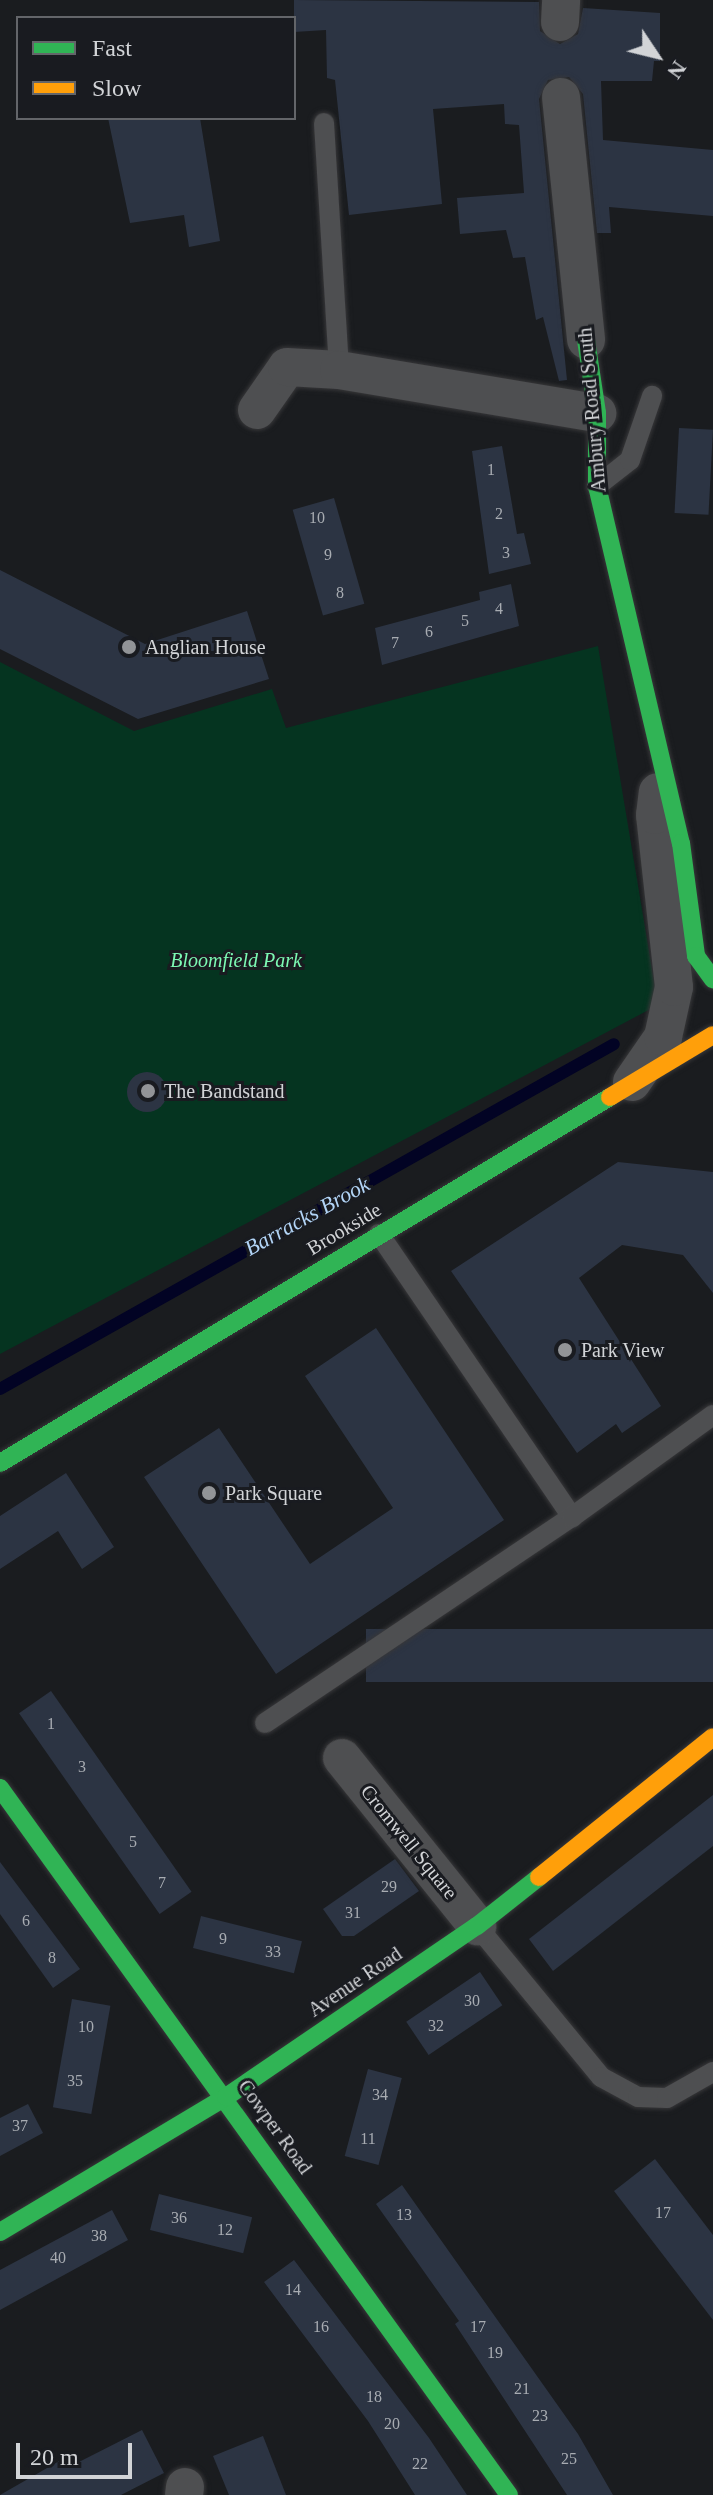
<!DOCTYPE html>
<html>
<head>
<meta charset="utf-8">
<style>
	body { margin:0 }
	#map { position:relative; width:713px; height:2495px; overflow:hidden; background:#1a1c1f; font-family:"Times New Roman",serif }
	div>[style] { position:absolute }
	.green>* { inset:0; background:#053420 }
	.stream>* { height:12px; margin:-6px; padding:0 6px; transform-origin:6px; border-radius:6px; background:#020324 }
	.building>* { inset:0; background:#2c3443; transform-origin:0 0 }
	.round { border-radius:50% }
	.roads { filter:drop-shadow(0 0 2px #373739) drop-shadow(0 0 2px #373739) }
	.lane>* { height:20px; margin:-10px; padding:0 10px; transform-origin:10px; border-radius:10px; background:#4e4f51 }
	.street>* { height:38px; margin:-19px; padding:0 19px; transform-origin:19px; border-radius:19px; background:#4e4f51 }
	.fast>* { height:18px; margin:-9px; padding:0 9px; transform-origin:9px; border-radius:9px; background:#30b455 }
	.slow>* { height:18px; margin:-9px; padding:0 9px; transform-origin:9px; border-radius:9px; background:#ff9f0a }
	.dots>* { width:22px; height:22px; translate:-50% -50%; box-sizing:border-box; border:4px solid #191b20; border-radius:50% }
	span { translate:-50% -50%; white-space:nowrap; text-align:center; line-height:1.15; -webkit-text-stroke:6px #191b20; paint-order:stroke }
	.number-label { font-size:16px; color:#a8acb2 }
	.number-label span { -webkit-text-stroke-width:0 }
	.street-label { font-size:20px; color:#d2d4d7 }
	.poi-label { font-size:20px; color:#d2d4d7 }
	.left { translate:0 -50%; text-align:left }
	.park-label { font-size:20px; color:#7cf9b3; font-style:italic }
	.water-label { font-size:22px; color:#b2d4f6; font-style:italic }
	.legend { position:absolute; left:16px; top:16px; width:280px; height:104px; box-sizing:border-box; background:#191b20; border:2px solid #636569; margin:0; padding:10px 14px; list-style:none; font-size:24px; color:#d2d4d7 }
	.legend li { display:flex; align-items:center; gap:16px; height:40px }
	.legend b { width:40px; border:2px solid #636569 }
	.north { position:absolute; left:617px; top:16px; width:80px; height:80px; -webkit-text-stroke:6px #191b20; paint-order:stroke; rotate:125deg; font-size:22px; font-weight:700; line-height:32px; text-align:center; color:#d2d4d7 }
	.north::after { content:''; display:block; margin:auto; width:28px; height:36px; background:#d2d4d7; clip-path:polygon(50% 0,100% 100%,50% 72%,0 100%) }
	.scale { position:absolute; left:16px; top:2443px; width:116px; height:36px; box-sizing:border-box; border:4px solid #d2d4d7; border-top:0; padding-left:10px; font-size:24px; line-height:28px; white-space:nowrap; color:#d2d4d7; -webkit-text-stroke:6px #191b20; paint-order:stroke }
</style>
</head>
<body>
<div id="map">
	<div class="green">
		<i style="clip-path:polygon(598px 646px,658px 1005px,0 1354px,0 662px,134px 731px,272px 689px,286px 728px)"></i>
	</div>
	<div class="stream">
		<i style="left:0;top:1389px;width:704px;rotate:-29.33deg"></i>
	</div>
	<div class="building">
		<i style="clip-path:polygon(294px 0,539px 2px,540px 31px,560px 44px,578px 34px,583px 8px,660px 13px,660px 61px,654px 61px,652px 81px,601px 81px,603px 140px,713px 150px,713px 216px,609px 207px,611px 233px,597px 233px,583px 94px,569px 77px,548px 80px,539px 99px,567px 380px,559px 381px,543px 317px,536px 320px,525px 257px,513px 258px,506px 230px,460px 234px,457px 198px,524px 193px,519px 125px,505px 124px,504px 104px,433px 109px,442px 204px,349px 215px,335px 80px,327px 78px,326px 30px,294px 32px)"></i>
		<i style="clip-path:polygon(108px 118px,200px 118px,220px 241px,189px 247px,184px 215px,130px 223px)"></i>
		<i style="left:679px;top:428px;width:34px;height:85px;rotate:3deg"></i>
		<i style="clip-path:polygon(502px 446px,517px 534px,524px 533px,531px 564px,489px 574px,472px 451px)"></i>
		<i style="left:334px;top:498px;width:110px;height:43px;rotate:74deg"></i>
		<i style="clip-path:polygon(0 570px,145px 644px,247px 611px,269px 679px,138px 719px,0 649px)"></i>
		<i style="clip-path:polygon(511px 584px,519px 626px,382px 665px,375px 628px,480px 600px,479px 592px)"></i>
		<i class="round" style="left:127px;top:1072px;width:40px;height:40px"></i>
		<i style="clip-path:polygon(618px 1162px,713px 1172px,713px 1293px,683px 1255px,622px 1245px,579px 1278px,661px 1406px,622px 1433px,616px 1424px,577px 1453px,451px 1271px)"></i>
		<i style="clip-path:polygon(376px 1328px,504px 1520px,276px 1674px,144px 1477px,219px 1428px,310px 1564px,393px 1508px,305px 1376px)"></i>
		<i style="clip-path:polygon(66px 1473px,114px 1547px,82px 1569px,58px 1531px,0 1569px,0 1516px)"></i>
		<i style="left:713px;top:1629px;width:53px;height:347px;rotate:90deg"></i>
		<i style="left:51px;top:1691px;width:245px;height:39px;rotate:55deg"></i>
		<i style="clip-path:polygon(713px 1795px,713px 1846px,553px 1971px,529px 1939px)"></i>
		<i style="clip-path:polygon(395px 1859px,419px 1891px,354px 1936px,342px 1936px,323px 1909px)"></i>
		<i style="clip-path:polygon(0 1862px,80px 1969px,53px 1988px,0 1914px)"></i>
		<i style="left:201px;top:1916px;width:104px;height:33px;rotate:14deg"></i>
		<i style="left:480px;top:1972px;width:40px;height:89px;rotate:56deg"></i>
		<i style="left:72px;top:1999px;width:39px;height:110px;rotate:10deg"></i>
		<i style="left:368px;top:2069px;width:35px;height:90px;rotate:15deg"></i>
		<i style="clip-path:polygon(28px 2104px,43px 2133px,0 2156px,0 2118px)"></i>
		<i style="clip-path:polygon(655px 2159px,713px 2235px,713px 2320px,614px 2191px)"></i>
		<i style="clip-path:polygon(402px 2185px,578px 2434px,613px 2495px,567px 2495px,455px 2324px,459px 2321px,376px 2204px)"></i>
		<i style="left:159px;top:2194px;width:96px;height:37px;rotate:14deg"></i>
		<i style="clip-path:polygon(112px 2210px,128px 2240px,0 2310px,0 2270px)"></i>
		<i style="clip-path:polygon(294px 2260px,429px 2438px,467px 2495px,415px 2495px,368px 2421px,264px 2282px)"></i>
		<i style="clip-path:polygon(142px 2430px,164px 2473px,121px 2495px,0 2495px,68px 2456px,73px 2465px)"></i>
		<i style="clip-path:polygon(263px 2436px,286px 2495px,229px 2495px,213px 2456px)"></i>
	</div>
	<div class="roads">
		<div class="lane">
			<i style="left:324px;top:123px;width:247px;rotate:86.5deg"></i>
			<i style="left:597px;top:486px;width:42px;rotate:-38.2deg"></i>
			<i style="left:630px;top:460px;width:68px;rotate:-71deg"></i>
			<i style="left:379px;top:1234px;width:343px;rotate:55.7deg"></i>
			<i style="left:265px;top:1723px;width:370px;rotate:-33.9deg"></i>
			<i style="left:572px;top:1517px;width:174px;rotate:-35.9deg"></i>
			<i style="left:477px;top:1926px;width:195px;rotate:50.6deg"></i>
			<i style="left:601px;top:2077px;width:42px;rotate:28.4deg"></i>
			<i style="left:638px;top:2097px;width:29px;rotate:2deg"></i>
			<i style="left:667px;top:2098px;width:53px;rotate:-29.5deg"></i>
		</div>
		<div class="street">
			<i style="left:560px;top:22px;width:22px;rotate:-87deg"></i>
			<i style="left:561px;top:97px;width:244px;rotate:84.1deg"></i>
			<i style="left:257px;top:410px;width:52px;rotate:-55.1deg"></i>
			<i style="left:287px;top:367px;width:52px;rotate:3.3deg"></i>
			<i style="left:339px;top:370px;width:262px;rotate:9.5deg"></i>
			<i style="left:632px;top:1082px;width:55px;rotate:-55.4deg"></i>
			<i style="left:663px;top:1037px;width:51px;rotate:-77.6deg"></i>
			<i style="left:674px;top:987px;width:173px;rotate:-96.3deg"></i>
			<i style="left:655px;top:815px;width:23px;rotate:-83deg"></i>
			<i style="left:342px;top:1758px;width:216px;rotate:51.2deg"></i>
			<i style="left:184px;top:2495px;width:8px;rotate:-83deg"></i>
		</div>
		<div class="fast">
			<i style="left:586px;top:340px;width:74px;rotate:81.4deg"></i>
			<i style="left:597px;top:413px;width:73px;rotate:90deg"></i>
			<i style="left:597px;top:486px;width:367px;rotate:76.8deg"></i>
			<i style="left:681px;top:843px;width:114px;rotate:82.4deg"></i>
			<i style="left:696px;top:956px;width:29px;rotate:54deg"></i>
			<i style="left:0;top:1463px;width:711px;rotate:-30.96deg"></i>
			<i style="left:0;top:1788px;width:871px;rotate:54.25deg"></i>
			<i style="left:0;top:2232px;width:263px;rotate:-30.9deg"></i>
			<i style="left:226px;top:2097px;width:304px;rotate:-34.3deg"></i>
			<i style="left:477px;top:1926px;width:79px;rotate:-38.3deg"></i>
		</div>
		<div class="slow">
			<i style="left:610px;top:1097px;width:120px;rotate:-31deg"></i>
			<i style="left:539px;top:1877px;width:223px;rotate:-38.8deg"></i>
		</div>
	</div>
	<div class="dots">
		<i style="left:129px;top:647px;background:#929497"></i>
		<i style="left:148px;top:1091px;background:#929497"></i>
		<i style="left:565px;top:1350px;background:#929497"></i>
		<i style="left:209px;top:1493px;background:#929497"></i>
	</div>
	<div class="number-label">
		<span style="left:491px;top:470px">1</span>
		<span style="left:499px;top:514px">2</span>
		<span style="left:317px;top:518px">10</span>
		<span style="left:506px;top:553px">3</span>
		<span style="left:328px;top:555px">9</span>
		<span style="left:340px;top:593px">8</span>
		<span style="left:499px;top:609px">4</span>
		<span style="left:465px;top:621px">5</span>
		<span style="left:429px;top:632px">6</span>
		<span style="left:395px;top:643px">7</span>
		<span style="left:51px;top:1724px">1</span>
		<span style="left:82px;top:1767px">3</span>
		<span style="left:133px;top:1842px">5</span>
		<span style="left:162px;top:1883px">7</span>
		<span style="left:389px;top:1887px">29</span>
		<span style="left:353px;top:1913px">31</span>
		<span style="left:26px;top:1921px">6</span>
		<span style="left:223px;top:1939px">9</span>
		<span style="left:273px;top:1952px">33</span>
		<span style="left:52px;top:1958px">8</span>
		<span style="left:472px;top:2001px">30</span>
		<span style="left:436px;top:2026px">32</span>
		<span style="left:86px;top:2027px">10</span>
		<span style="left:75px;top:2081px">35</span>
		<span style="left:380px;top:2095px">34</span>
		<span style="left:20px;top:2126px">37</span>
		<span style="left:368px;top:2139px">11</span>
		<span style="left:663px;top:2213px">17</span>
		<span style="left:404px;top:2215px">13</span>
		<span style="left:179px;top:2218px">36</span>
		<span style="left:225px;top:2230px">12</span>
		<span style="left:99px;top:2236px">38</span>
		<span style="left:58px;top:2258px">40</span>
		<span style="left:293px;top:2290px">14</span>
		<span style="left:321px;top:2327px">16</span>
		<span style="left:478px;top:2327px">17</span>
		<span style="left:495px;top:2353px">19</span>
		<span style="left:522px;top:2389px">21</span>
		<span style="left:374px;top:2397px">18</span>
		<span style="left:540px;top:2416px">23</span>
		<span style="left:392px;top:2424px">20</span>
		<span style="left:569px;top:2459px">25</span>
		<span style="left:420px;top:2464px">22</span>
	</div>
	<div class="street-label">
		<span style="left:592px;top:410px;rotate:-95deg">Ambury Road South</span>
		<span style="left:344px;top:1229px;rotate:-31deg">Brookside</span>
		<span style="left:409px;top:1842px;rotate:51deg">Cromwell Square</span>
		<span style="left:355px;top:1982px;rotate:-34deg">Avenue Road</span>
		<span style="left:275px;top:2127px;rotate:54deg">Cowper Road</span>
	</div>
	<div class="poi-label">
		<span class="left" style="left:145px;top:647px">Anglian House</span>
		<span class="left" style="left:164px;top:1091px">The Bandstand</span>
		<span class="left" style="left:581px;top:1350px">Park View</span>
		<span class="left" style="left:225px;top:1493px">Park Square</span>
	</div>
	<div class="park-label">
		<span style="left:236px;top:960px">Bloomfield Park</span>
	</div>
	<div class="water-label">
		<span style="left:307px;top:1216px;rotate:-29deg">Barracks Brook</span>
	</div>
	<ul class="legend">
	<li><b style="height:10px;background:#30b455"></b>Fast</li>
	<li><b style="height:10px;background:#ff9f0a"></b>Slow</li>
	</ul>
	<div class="north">N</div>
	<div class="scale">20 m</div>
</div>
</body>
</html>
